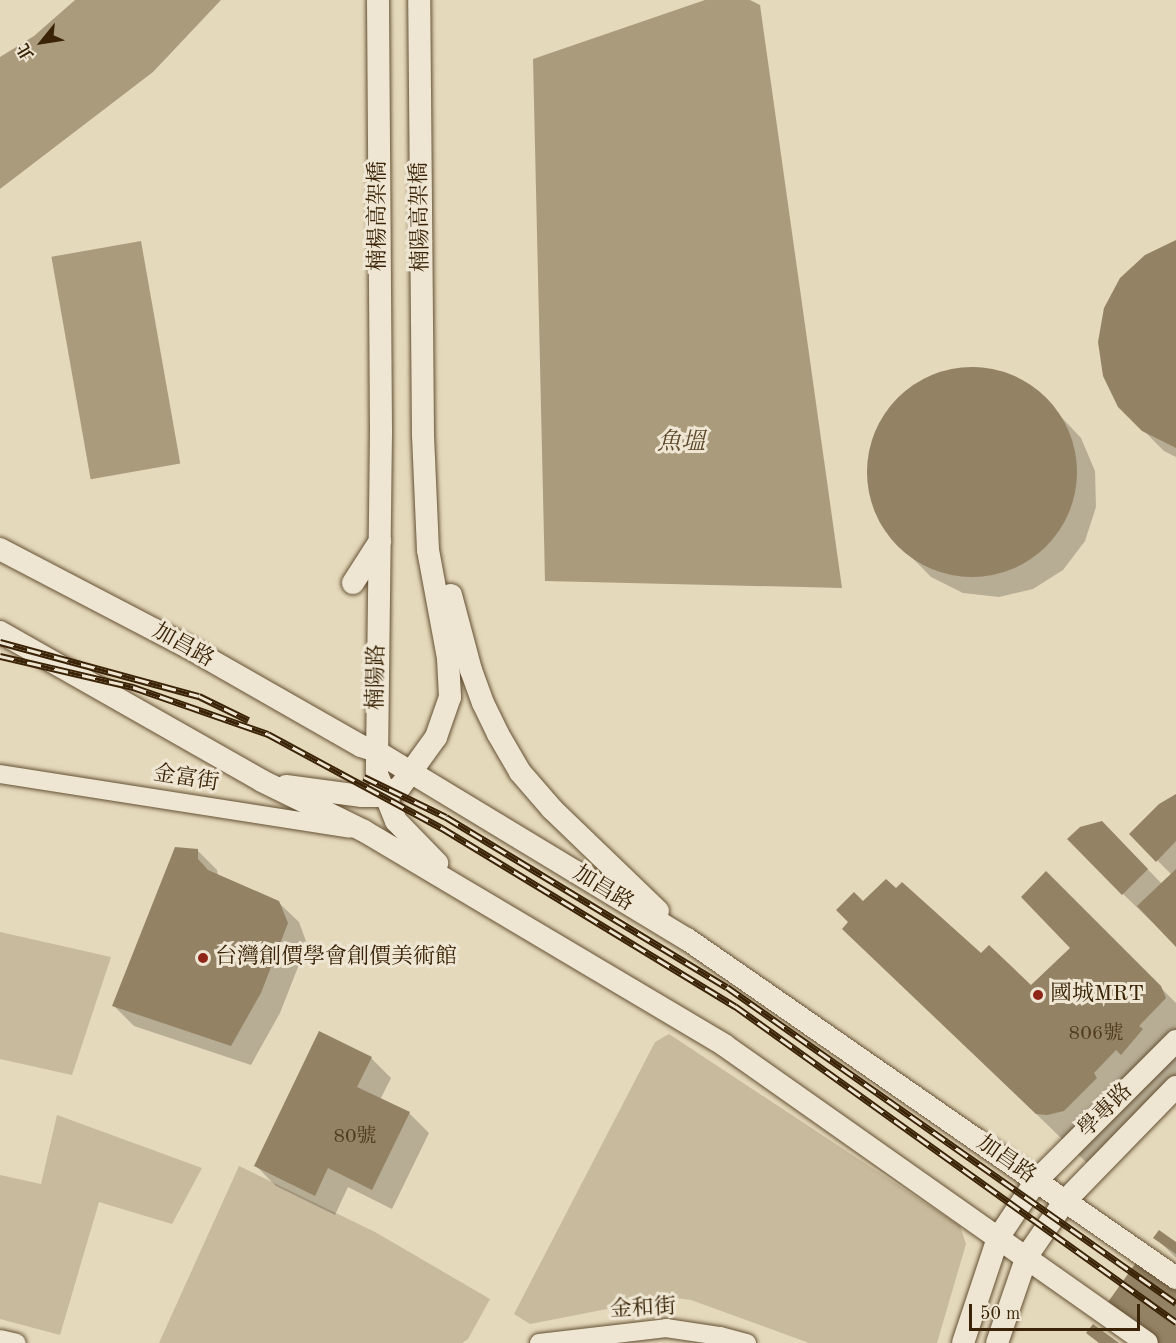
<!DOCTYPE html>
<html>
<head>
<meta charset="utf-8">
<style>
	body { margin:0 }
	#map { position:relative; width:1176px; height:1343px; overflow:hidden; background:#e5d9bb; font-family:"Old Standard TT","Noto Serif TC",serif }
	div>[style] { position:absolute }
	.green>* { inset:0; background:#c8ba9c }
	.water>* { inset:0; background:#ab9b7d; transform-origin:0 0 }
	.shadow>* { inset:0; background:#0003 }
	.building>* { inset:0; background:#938264 }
	.round { border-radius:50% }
	.roads { filter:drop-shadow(0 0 2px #655033) drop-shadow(0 0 2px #655033) }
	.minor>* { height:18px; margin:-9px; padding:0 9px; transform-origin:9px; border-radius:9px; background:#eee6d3 }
	.tertiary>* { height:22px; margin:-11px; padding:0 11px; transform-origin:11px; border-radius:11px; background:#eee6d3 }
	.rail>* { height:7px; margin-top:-3.5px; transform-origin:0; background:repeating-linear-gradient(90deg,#eee6d3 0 14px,#3a2306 0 28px); box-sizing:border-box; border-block:2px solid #3a2306 }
	.dots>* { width:16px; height:16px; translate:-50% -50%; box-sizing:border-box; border:3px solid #eee6d3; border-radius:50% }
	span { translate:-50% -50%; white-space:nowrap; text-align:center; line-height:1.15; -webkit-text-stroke:6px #eee6d3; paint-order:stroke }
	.number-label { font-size:20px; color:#503b1e }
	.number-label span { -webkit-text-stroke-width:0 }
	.street-label { font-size:22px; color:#3a2306 }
	.poi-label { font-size:22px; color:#3a2306 }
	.left { translate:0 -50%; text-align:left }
	.water-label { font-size:24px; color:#5c472a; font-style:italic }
	.north { position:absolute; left:12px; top:12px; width:60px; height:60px; -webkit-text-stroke:4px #eee6d3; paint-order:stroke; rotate:240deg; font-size:16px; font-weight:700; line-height:24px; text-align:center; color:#3a2306 }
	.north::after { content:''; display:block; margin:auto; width:21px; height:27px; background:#3a2306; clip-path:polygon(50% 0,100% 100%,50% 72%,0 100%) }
	.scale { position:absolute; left:969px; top:1304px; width:171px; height:27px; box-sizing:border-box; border:3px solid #3a2306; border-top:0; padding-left:8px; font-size:18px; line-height:21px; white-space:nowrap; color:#3a2306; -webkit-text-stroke:4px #eee6d3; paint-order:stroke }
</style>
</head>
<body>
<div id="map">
	<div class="green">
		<i style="clip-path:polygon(0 932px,111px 957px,72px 1075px,0 1059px)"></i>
		<i style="clip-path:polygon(669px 1034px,960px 1226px,966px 1244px,937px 1343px,809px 1343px,691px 1300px,669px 1297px,530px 1324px,514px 1314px,655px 1042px)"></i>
		<i style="clip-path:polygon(57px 1115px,202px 1168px,172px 1224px,99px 1202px,60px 1335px,0 1319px,0 1175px,41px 1184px)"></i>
		<i style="clip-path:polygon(239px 1166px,375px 1232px,490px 1299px,468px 1339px,462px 1343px,159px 1343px)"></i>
	</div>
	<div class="water">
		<i style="clip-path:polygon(75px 0,221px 0,153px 72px,0 189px,0 57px,34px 36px)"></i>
		<i style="clip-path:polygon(705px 0,750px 0,760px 5px,842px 588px,545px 581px,533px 59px)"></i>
		<i style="left:141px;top:241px;width:226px;height:91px;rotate:80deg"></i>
	</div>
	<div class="shadow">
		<i style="clip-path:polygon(1176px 242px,1176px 457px,1164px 451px,1119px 406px)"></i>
		<i style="clip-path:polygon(975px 367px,1007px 374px,1036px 390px,1081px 438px,1095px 471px,1096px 507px,1085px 541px,1063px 570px,1033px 589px,999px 597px,963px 593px,931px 577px,887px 532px,872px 502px,868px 470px,874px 437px,889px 408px,913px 385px,943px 372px)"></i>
		<i style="clip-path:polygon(1176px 796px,1176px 945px,1123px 894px,1131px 852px,1162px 884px,1172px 875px,1131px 834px)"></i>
		<i style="clip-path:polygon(197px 850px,217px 870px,218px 876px,278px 902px,299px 922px,307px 944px,280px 1013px,251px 1065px,134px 1026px,114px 1006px)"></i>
		<i style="clip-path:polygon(1046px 873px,1176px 1003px,1176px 1094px,1096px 1162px,1086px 1162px,844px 929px,863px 904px,981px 955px,1031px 987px,1072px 948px)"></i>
		<i style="clip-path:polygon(371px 1058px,391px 1078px,380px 1100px,409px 1113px,429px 1133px,392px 1209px,348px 1187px,335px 1215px,276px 1186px,256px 1166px)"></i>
		<i style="clip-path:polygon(1155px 1237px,1176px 1244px,1176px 1258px)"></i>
	</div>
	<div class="building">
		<i style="clip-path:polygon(1176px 240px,1176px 448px,1142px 431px,1118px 407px,1103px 376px,1098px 342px,1104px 308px,1120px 278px,1145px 255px)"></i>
		<i class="round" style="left:867px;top:367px;width:210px;height:210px"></i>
		<i style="clip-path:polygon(1176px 794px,1176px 841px,1156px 862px,1129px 834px,1159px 804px)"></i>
		<i style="clip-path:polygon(1102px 821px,1148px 869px,1122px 895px,1067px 839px,1080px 827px)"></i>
		<i style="clip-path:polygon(175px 847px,198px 849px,198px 859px,208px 870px,279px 901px,288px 923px,261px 993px,231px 1046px,112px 1006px)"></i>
		<i style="clip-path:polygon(1176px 869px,1176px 947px,1137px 906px)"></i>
		<i style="clip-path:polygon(1046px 871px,1161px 986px,1166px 998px,1139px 1026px,1143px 1029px,1121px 1055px,1116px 1050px,1094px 1073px,1097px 1078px,1064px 1111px,1047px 1115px,1036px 1114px,842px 929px,848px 922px,836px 910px,854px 892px,863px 901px,886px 879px,896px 888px,902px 882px,981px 953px,989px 945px,1031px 985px,1070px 948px,1021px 897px)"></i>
		<i style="clip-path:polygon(319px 1031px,372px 1057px,357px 1087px,410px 1112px,372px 1190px,328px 1168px,315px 1196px,254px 1166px)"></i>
		<i style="clip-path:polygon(1159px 1230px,1176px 1242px,1176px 1254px,1153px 1238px)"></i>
		<i style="clip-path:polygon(1148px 1246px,1176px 1266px,1176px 1343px,1135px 1343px,1098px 1316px)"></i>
		<i style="clip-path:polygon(1093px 1324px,1119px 1343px,1099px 1343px,1086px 1333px)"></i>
	</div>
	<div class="roads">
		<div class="minor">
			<i style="left:0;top:774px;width:354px;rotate:8.9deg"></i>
			<i style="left:0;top:1339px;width:17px;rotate:13deg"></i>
			<i style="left:539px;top:1343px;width:128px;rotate:-6.7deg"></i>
			<i style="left:666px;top:1328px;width:55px;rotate:8.4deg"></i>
			<i style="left:720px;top:1336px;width:28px;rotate:15deg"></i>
		</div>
		<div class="tertiary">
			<i style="left:378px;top:0;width:433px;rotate:89.6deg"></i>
			<i style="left:381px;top:433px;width:341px;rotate:90.7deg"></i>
			<i style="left:377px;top:774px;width:51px;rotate:68deg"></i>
			<i style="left:396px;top:821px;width:59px;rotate:45.7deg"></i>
			<i style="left:0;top:549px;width:208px;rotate:27.6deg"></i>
			<i style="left:184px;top:645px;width:204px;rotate:29.7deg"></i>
			<i style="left:361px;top:746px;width:16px;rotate:18deg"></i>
			<i style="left:376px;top:751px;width:363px;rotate:31.2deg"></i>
			<i style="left:687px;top:939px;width:595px;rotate:34.73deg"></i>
			<i style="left:353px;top:583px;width:50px;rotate:-57.3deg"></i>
			<i style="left:451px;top:595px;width:78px;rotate:75.1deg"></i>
			<i style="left:471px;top:670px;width:35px;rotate:70deg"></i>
			<i style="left:483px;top:703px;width:34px;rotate:64deg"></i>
			<i style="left:498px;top:734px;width:44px;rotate:59.9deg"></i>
			<i style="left:520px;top:772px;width:49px;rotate:49.1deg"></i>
			<i style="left:552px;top:809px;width:147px;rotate:43.9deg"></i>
			<i style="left:0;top:632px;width:301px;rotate:29.6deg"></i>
			<i style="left:262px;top:781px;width:114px;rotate:26.1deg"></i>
			<i style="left:364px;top:831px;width:419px;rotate:30.7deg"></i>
			<i style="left:724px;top:1045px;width:517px;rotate:35.16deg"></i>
			<i style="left:286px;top:786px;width:77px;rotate:7.5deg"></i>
			<i style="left:362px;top:796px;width:21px"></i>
			<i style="left:383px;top:796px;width:19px;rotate:-28deg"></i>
			<i style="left:400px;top:787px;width:62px;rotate:-54.2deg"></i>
			<i style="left:436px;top:737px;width:42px;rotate:-70.7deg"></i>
			<i style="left:450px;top:697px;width:39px;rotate:-93deg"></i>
			<i style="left:448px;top:658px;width:110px;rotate:-100.5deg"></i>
			<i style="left:428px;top:550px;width:116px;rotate:-92.5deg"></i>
			<i style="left:423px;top:434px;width:434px;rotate:-90.5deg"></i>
			<i style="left:963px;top:1343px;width:111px;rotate:-71.6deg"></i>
			<i style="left:998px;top:1238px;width:69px;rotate:-56.3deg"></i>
			<i style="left:1036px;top:1181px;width:198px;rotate:-45deg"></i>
			<i style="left:997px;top:1343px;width:92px;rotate:-71deg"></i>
			<i style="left:1027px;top:1256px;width:67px;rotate:-55.4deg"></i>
			<i style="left:1065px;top:1201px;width:159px;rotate:-45.8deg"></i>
		</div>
	</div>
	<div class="rail">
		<i style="left:0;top:642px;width:206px;rotate:15.2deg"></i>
		<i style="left:199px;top:696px;width:55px;rotate:26.1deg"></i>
		<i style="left:0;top:656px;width:137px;rotate:13.1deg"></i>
		<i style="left:133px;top:687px;width:143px;rotate:19.2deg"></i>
		<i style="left:268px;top:734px;width:198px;rotate:28.4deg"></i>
		<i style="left:442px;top:828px;width:343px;rotate:31.3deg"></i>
		<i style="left:735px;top:1006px;width:543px;rotate:35.62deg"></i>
		<i style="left:364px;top:777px;width:91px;rotate:26deg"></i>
		<i style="left:446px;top:817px;width:328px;rotate:31.2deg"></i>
		<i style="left:727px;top:987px;width:549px;rotate:35.14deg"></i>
	</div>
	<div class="dots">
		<i style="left:203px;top:958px;background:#8f2418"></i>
		<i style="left:1038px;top:995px;background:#8f2418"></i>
	</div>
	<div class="number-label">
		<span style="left:1096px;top:1034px">806號</span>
		<span style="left:355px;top:1137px">80號</span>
	</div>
	<div class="street-label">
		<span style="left:379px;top:216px;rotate:-90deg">楠楊高架橋</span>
		<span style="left:421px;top:217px;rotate:-91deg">楠陽高架橋</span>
		<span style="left:183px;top:646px;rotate:29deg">加昌路</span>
		<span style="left:377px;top:677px;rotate:-89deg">楠陽路</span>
		<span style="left:186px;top:779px;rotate:9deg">金富街</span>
		<span style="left:603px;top:889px;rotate:31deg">加昌路</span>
		<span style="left:1106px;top:1111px;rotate:-45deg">學專路</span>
		<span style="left:1006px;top:1160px;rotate:35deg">加昌路</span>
		<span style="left:643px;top:1309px;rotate:-3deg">金和街</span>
	</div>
	<div class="poi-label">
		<span class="left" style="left:215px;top:958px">台灣創價學會創價美術館</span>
		<span class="left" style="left:1050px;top:995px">國城MRT</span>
	</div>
	<div class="water-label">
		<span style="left:681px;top:444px">魚塭</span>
	</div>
	<div class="north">北</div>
	<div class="scale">50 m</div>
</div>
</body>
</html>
